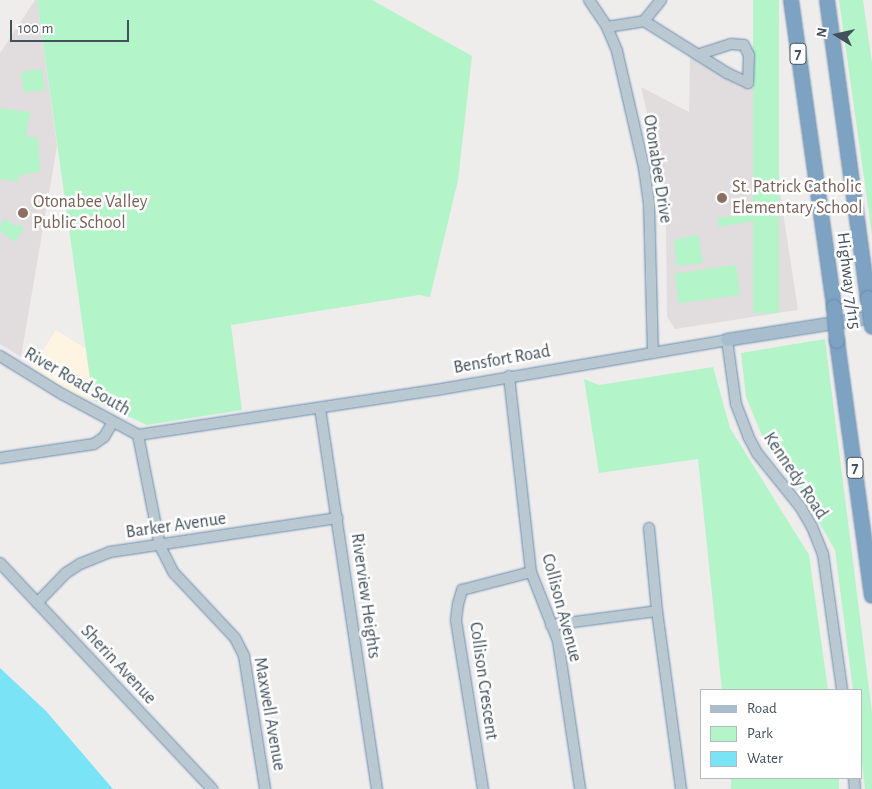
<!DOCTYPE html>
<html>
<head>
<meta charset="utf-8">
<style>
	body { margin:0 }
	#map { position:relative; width:872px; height:789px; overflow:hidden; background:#efecec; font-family:"Alegreya Sans",sans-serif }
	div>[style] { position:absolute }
	.commercial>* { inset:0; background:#fef4e1 }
	.education>* { inset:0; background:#e1ddde }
	.green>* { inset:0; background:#b3f4c9; transform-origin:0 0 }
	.water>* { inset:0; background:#7be3f6 }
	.roads { filter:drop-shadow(0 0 1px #688dae) drop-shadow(0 0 1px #688dae) }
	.minor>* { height:10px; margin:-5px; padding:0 5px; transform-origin:5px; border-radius:5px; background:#bac8d1 }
	.major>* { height:12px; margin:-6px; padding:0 6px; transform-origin:6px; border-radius:6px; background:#a8becf }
	.highway>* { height:14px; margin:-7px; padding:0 7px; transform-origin:7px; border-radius:7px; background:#7da2c2 }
	.bridges { filter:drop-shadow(0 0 1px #688dae) drop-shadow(0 0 1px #688dae) }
	.highway-bridge>* { height:14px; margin:-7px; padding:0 7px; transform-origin:7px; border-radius:7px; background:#7da2c2 }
	.dots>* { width:14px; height:14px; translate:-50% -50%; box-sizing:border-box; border:2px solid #fff; border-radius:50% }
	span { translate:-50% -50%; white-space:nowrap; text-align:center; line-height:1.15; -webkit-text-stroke:5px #fff; paint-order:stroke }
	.shield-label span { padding:1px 4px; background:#fff; border:1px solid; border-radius:4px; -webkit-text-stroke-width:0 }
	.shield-label { font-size:16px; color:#42515c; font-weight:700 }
	.street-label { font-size:18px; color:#42515c }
	.education-label { font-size:18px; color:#785e54 }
	.left { translate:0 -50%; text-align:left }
	.legend { position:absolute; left:700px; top:689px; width:162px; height:90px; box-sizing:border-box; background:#fff; border:1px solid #b3b9be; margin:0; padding:6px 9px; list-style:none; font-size:15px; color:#42515c }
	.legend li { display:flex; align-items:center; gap:10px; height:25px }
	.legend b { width:25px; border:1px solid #b3b9be }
	.north { position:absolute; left:812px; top:10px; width:50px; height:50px; -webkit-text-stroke:4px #fff; paint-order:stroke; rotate:280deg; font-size:14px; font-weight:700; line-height:20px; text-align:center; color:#42515c }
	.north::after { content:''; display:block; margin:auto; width:18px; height:22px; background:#42515c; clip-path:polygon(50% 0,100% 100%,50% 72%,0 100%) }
	.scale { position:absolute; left:10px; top:20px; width:119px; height:22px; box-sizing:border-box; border:2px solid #42515c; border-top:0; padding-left:6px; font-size:15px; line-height:18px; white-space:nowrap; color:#42515c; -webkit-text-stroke:4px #fff; paint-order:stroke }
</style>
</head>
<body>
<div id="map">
	<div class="commercial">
		<i style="clip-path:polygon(56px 330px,86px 349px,93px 400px,71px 393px,32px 367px)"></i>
	</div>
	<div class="education">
		<i style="clip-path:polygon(35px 0,37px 0,57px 146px,21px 357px,0 344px,0 53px)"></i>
		<i style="clip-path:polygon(690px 57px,739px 85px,764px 88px,798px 310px,675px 329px,667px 317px,666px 226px,660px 169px,641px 87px,689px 112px)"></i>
	</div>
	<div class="green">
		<i style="clip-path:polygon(37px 0,372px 0,472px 56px,458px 180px,430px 297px,419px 295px,231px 325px,242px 410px,147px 425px,93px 400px)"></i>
		<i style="left:753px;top:0;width:26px;height:313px"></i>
		<i style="clip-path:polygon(839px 0,863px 0,872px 63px,872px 235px)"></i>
		<i style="left:42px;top:69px;width:21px;height:21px;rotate:82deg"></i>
		<i style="clip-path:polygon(0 108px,30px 112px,26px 137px,38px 137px,40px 170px,38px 172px,19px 175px,18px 182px,0 179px)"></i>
		<i style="clip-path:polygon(774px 195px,779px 225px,774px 226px,761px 216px,761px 211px,763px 208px,762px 196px)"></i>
		<i style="clip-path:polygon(750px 214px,755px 214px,759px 220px,718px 227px,717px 218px)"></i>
		<i style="clip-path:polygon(4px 219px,17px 227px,19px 224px,24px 228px,15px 242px,0 231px,0 226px)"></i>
		<i style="clip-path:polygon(698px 235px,703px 263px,677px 266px,674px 242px,676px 239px)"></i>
		<i style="left:736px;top:265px;width:30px;height:62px;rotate:82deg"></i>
		<i style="clip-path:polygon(825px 339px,872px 713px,872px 789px,865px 789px,861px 753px,861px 690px,853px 690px,835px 550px,797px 483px,768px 450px,746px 397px,741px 353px)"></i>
		<i style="clip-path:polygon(713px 367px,730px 428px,809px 555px,828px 690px,722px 690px,698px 459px,599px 473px,584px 379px,599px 385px)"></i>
		<i style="left:731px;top:778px;width:108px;height:11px"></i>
	</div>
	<div class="water">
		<i style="clip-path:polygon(0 668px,46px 711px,113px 789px,0 789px)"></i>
	</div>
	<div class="roads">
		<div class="minor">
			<i style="left:589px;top:0;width:32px;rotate:56deg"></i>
			<i style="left:607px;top:27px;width:26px;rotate:67deg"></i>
			<i style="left:617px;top:51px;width:120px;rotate:77deg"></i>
			<i style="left:644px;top:168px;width:35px;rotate:82deg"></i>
			<i style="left:649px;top:203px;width:150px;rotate:88.5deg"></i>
			<i style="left:644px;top:21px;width:98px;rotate:32.1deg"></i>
			<i style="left:727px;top:73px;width:23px;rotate:25deg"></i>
			<i style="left:748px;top:83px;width:28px;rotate:-88deg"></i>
			<i style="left:749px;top:55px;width:11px;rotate:-117deg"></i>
			<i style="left:744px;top:45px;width:13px;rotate:-176deg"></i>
			<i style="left:731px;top:44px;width:35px;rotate:162deg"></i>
			<i style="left:607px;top:27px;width:37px;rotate:-9deg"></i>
			<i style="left:644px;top:21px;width:27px;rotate:-51deg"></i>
			<i style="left:0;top:356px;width:73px;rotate:31.5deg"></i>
			<i style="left:62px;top:394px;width:86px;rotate:28.3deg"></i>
			<i style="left:509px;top:376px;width:197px;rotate:83.6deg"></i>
			<i style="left:531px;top:572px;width:74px;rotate:68.6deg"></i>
			<i style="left:558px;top:641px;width:150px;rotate:81.5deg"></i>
			<i style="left:320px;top:408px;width:385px;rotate:81.5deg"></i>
			<i style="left:138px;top:435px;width:301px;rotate:-8.6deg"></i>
			<i style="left:436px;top:390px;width:295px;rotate:-9.7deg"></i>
			<i style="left:727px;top:340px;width:65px;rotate:82deg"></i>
			<i style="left:736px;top:404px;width:34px;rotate:69deg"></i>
			<i style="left:748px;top:436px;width:19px;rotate:62deg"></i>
			<i style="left:757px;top:453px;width:70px;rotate:51.3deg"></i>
			<i style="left:801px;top:508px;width:22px;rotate:60deg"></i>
			<i style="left:812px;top:527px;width:29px;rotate:68deg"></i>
			<i style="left:823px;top:554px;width:137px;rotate:82deg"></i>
			<i style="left:138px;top:435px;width:113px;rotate:78.8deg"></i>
			<i style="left:160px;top:546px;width:30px;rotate:63deg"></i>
			<i style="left:174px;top:573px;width:89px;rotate:46.8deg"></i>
			<i style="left:235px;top:638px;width:20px;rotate:63deg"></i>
			<i style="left:244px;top:656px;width:135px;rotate:81deg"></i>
			<i style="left:0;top:458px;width:95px;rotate:-8.5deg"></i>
			<i style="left:94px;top:444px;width:12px;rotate:-35deg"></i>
			<i style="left:104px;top:437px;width:17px;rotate:-59deg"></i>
			<i style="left:649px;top:528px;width:83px;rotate:84.5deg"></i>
			<i style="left:657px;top:611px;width:180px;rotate:82.3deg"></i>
			<i style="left:0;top:563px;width:310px;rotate:46.8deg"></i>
			<i style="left:37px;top:603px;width:42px;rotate:-46deg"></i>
			<i style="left:66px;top:573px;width:17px;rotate:-33deg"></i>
			<i style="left:80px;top:564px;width:32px;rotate:-22deg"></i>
			<i style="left:110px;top:552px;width:230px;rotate:-8.5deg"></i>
			<i style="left:551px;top:625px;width:107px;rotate:-7.5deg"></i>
			<i style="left:854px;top:778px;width:11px;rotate:85deg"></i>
			<i style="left:483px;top:789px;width:171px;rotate:-99.1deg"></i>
			<i style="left:456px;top:620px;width:16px;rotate:-83deg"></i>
			<i style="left:458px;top:604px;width:15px;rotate:-74deg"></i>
			<i style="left:462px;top:590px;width:71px;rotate:-14.6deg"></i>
		</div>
		<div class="major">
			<i style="left:727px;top:340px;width:147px;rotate:-9deg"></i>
		</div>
		<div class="highway">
			<i style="left:791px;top:0;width:310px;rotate:82deg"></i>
			<i style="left:827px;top:0;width:301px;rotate:82.2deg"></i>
			<i style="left:837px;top:341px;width:257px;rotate:82.2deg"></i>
		</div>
	</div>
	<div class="bridges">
		<div class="highway-bridge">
			<i style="left:868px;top:298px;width:29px;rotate:82deg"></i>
			<i style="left:834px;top:307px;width:34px;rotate:85deg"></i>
		</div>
	</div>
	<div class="dots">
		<i style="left:722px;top:198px;background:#8d6e63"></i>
		<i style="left:23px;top:213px;background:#8d6e63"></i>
	</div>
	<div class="shield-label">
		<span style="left:798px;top:54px">7</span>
		<span style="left:855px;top:468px">7</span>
	</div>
	<div class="street-label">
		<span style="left:657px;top:169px;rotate:81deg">Otonabee Drive</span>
		<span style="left:848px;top:281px;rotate:83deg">Highway 7/115</span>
		<span style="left:502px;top:360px;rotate:-10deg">Bensfort Road</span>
		<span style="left:77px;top:382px;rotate:30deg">River Road South</span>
		<span style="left:795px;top:476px;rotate:56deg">Kennedy Road</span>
		<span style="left:176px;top:526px;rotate:-8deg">Barker Avenue</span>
		<span style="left:365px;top:596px;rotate:82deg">Riverview Heights</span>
		<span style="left:561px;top:608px;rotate:75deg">Collison Avenue</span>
		<span style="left:118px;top:665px;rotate:47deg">Sherin Avenue</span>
		<span style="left:483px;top:681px;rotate:82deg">Collison Crescent</span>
		<span style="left:269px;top:714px;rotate:80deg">Maxwell Avenue</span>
	</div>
	<div class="education-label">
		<span class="left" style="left:732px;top:198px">St. Patrick Catholic<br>Elementary School</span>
		<span class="left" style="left:33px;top:213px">Otonabee Valley<br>Public School</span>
	</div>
	<ul class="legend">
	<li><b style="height:6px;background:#a8becf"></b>Road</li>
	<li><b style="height:14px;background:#b3f4c9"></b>Park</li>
	<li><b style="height:14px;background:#7be3f6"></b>Water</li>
	</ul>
	<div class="north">N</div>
	<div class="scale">100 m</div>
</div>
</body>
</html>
